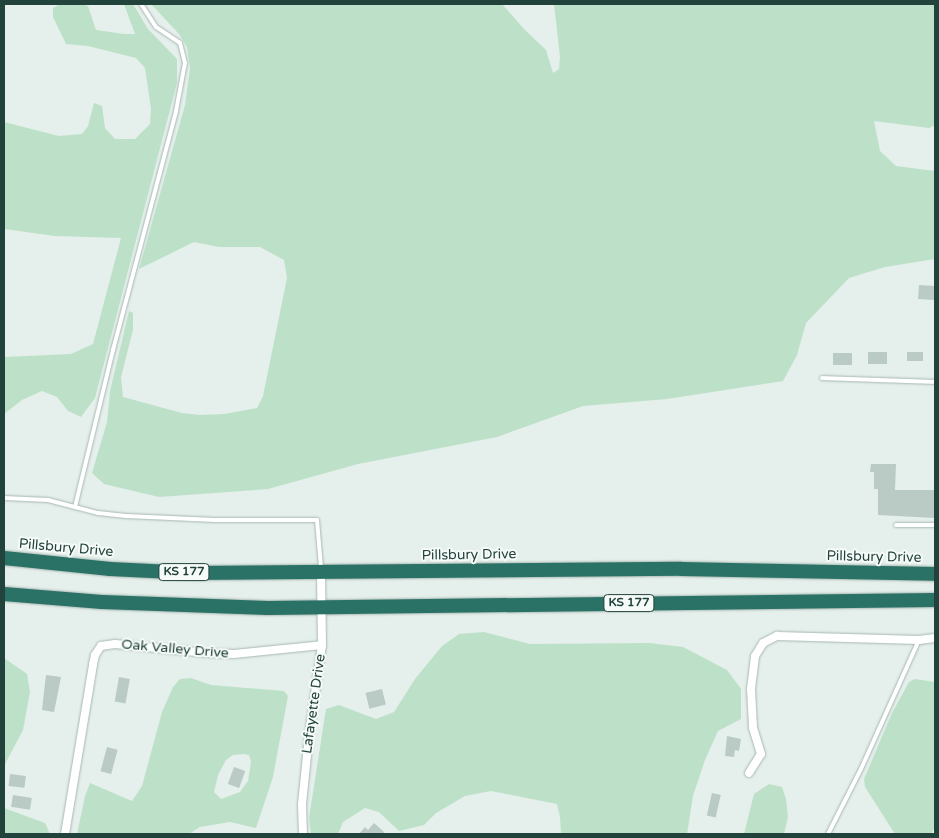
<!DOCTYPE html>
<html>
<head>
<meta charset="utf-8">
<style>
	body { margin:0 }
	#map { position:relative; width:939px; height:838px; overflow:hidden; background:#e5efeb; font-family:"Varela Round",sans-serif }
	div>[style] { position:absolute }
	.green>* { inset:0; background:#bde1c8 }
	.building>* { inset:0; background:#bacac4; transform-origin:0 0 }
	.roads { filter:drop-shadow(0 0 1px #a7b8b3) drop-shadow(0 0 1px #a7b8b3) }
	.lane>* { height:4px; margin:-2px; padding:0 2px; transform-origin:2px; border-radius:2px; background:#fff }
	.street>* { height:8px; margin:-4px; padding:0 4px; transform-origin:4px; border-radius:4px; background:#fff }
	.highway>* { height:14px; margin:-7px; padding:0 7px; transform-origin:7px; border-radius:7px; background:#2b7266 }
	span { translate:-50% -50%; white-space:nowrap; text-align:center; line-height:1.15; -webkit-text-stroke:4px #f6fbf9; paint-order:stroke }
	.shield-label span { padding:1px 4px; background:#f6fbf9; border:1px solid; border-radius:4px; -webkit-text-stroke-width:0 }
	.shield-label { font-size:12px; color:#22433b; font-weight:700 }
	.street-label { font-size:14px; color:#22433b }
	.frame { position:absolute; inset:0; border:5px solid #22433b; pointer-events:none }
</style>
</head>
<body>
<div id="map">
	<div class="green">
		<i style="clip-path:polygon(60px 4px,82px 4px,88px 6px,96px 30px,124px 34px,135px 34px,124px 4px,133px 4px,148px 29px,177px 59px,177px 83px,95px 398px,81px 417px,68px 411px,57px 397px,42px 391px,22px 400px,4px 414px,4px 357px,71px 354px,93px 344px,121px 238px,55px 236px,4px 229px,4px 122px,59px 136px,82px 134px,88px 126px,94px 103px,102px 106px,105px 128px,115px 139px,135px 139px,150px 124px,151px 109px,145px 68px,136px 58px,88px 46px,66px 44px,53px 17px,53px 8px)"></i>
		<i style="clip-path:polygon(151px 4px,502px 4px,525px 30px,546px 50px,553px 73px,559px 69px,560px 57px,554px 4px,935px 4px,935px 125px,929px 128px,874px 121px,880px 151px,896px 166px,935px 171px,935px 259px,885px 267px,849px 278px,806px 323px,797px 355px,783px 381px,667px 399px,583px 406px,497px 437px,358px 464px,268px 489px,159px 497px,104px 484px,92px 473px,107px 422px,110px 391px,129px 311px,133px 313px,133px 330px,121px 377px,123px 397px,182px 413px,200px 415px,224px 414px,257px 408px,263px 396px,287px 278px,284px 260px,260px 247px,219px 247px,194px 242px,139px 269px,185px 105px,190px 68px,187px 47px,179px 34px)"></i>
		<i style="clip-path:polygon(484px 632px,530px 644px,649px 643px,683px 647px,727px 670px,741px 689px,741px 719px,718px 731px,705px 760px,693px 796px,687px 834px,561px 834px,560px 817px,557px 804px,491px 791px,465px 796px,436px 813px,424px 825px,399px 831px,379px 812px,365px 808px,343px 822px,338px 834px,311px 834px,309px 818px,326px 709px,339px 705px,376px 719px,394px 712px,415px 679px,442px 646px,459px 634px)"></i>
		<i style="clip-path:polygon(4px 658px,27px 674px,30px 692px,23px 730px,4px 766px)"></i>
		<i style="clip-path:polygon(evenodd,191px 678px,211px 685px,284px 691px,288px 696px,273px 777px,256px 828px,230px 822px,200px 827px,189px 834px,77px 834px,85px 796px,90px 783px,132px 801px,142px 786px,162px 712px,173px 687px,180px 679px,191px 678px,244px 754px,249px 755px,251px 762px,248px 781px,240px 792px,221px 799px,214px 792px,218px 775px,226px 760px,233px 755px,244px 754px)"></i>
		<i style="clip-path:polygon(915px 679px,935px 682px,935px 827px,931px 834px,895px 834px,865px 787px,864px 779px,892px 713px,909px 682px)"></i>
		<i style="clip-path:polygon(769px 784px,782px 787px,786px 799px,788px 817px,784px 834px,744px 834px,754px 794px)"></i>
		<i style="clip-path:polygon(4px 808px,45px 823px,50px 834px,4px 834px)"></i>
	</div>
	<div class="building">
		<i style="left:919px;top:285px;width:16px;height:14px;rotate:4deg"></i>
		<i style="left:887px;top:352px;width:12px;height:19px;rotate:90deg"></i>
		<i style="left:907px;top:352px;width:16px;height:9px"></i>
		<i style="left:833px;top:353px;width:19px;height:12px"></i>
		<i style="clip-path:polygon(871px 464px,896px 464px,895px 490px,935px 490px,935px 518px,878px 515px,878px 489px,874px 489px,874px 472px,870px 472px)"></i>
		<i style="clip-path:polygon(46px 675px,61px 677px,54px 712px,42px 710px)"></i>
		<i style="left:119px;top:677px;width:11px;height:25px;rotate:10deg"></i>
		<i style="left:382px;top:689px;width:16px;height:17px;rotate:76deg"></i>
		<i style="clip-path:polygon(727px 736px,741px 739px,739px 751px,735px 750px,734px 757px,725px 756px)"></i>
		<i style="left:107px;top:747px;width:11px;height:25px;rotate:15deg"></i>
		<i style="left:234px;top:767px;width:12px;height:18px;rotate:20deg"></i>
		<i style="left:10px;top:774px;width:16px;height:12px;rotate:7deg"></i>
		<i style="left:712px;top:793px;width:9px;height:23px;rotate:13deg"></i>
		<i style="left:13px;top:795px;width:19px;height:12px;rotate:9deg"></i>
		<i style="clip-path:polygon(374px 823px,384px 832px,383px 834px,359px 834px,365px 827px,368px 830px)"></i>
	</div>
	<div class="roads">
		<div class="lane">
			<i style="left:822px;top:378px;width:113px;rotate:2deg"></i>
			<i style="left:4px;top:498px;width:44px;rotate:2.6deg"></i>
			<i style="left:48px;top:500px;width:52px;rotate:14.6deg"></i>
			<i style="left:98px;top:513px;width:28px;rotate:6deg"></i>
			<i style="left:126px;top:516px;width:89px;rotate:2.6deg"></i>
			<i style="left:215px;top:520px;width:102px"></i>
			<i style="left:317px;top:520px;width:48px;rotate:85.2deg"></i>
			<i style="left:75px;top:507px;width:162px;rotate:-76.4deg"></i>
			<i style="left:113px;top:350px;width:247px;rotate:-75.2deg"></i>
			<i style="left:176px;top:111px;width:49px;rotate:-79.4deg"></i>
			<i style="left:185px;top:63px;width:21px;rotate:-104deg"></i>
			<i style="left:180px;top:43px;width:29px;rotate:-146deg"></i>
			<i style="left:156px;top:27px;width:27px;rotate:-123deg"></i>
			<i style="left:896px;top:525px;width:39px"></i>
			<i style="left:828px;top:834px;width:73px;rotate:-63.1deg"></i>
			<i style="left:861px;top:769px;width:141px;rotate:-65.8deg"></i>
		</div>
		<div class="street">
			<i style="left:749px;top:773px;width:22px;rotate:-58deg"></i>
			<i style="left:761px;top:754px;width:28px;rotate:-107deg"></i>
			<i style="left:753px;top:727px;width:38px;rotate:-93deg"></i>
			<i style="left:751px;top:689px;width:33px;rotate:-83deg"></i>
			<i style="left:755px;top:656px;width:15px;rotate:-58deg"></i>
			<i style="left:763px;top:643px;width:16px;rotate:-27deg"></i>
			<i style="left:777px;top:636px;width:142px;rotate:1.6deg"></i>
			<i style="left:919px;top:640px;width:16px;rotate:-7deg"></i>
			<i style="left:65px;top:834px;width:172px;rotate:-80.6deg"></i>
			<i style="left:93px;top:664px;width:9px;rotate:-77deg"></i>
			<i style="left:95px;top:655px;width:11px;rotate:-56deg"></i>
			<i style="left:101px;top:646px;width:14px;rotate:-8deg"></i>
			<i style="left:115px;top:644px;width:92px;rotate:5.6deg"></i>
			<i style="left:207px;top:653px;width:27px;rotate:2deg"></i>
			<i style="left:234px;top:654px;width:88px;rotate:-5.8deg"></i>
			<i style="left:303px;top:834px;width:30px;rotate:-92deg"></i>
			<i style="left:302px;top:804px;width:68px;rotate:-84.1deg"></i>
			<i style="left:309px;top:736px;width:92px;rotate:-81.9deg"></i>
			<i style="left:322px;top:645px;width:72px;rotate:-90.8deg"></i>
		</div>
		<div class="highway">
			<i style="left:4px;top:558px;width:107px;rotate:5.9deg"></i>
			<i style="left:110px;top:569px;width:83px;rotate:2.8deg"></i>
			<i style="left:193px;top:573px;width:488px;rotate:-0.5deg"></i>
			<i style="left:681px;top:569px;width:254px;rotate:1.1deg"></i>
			<i style="left:4px;top:594px;width:98px;rotate:4.7deg"></i>
			<i style="left:102px;top:602px;width:166px;rotate:2.1deg"></i>
			<i style="left:268px;top:608px;width:667px;rotate:-0.69deg"></i>
		</div>
	</div>
	<div class="shield-label">
		<span style="left:184px;top:572px">KS 177</span>
		<span style="left:629px;top:603px">KS 177</span>
	</div>
	<div class="street-label">
		<span style="left:66px;top:548px;rotate:5deg">Pillsbury Drive</span>
		<span style="left:469px;top:555px;rotate:-1deg">Pillsbury Drive</span>
		<span style="left:874px;top:557px;rotate:1deg">Pillsbury Drive</span>
		<span style="left:175px;top:649px;rotate:5deg">Oak Valley Drive</span>
		<span style="left:314px;top:704px;rotate:-82deg">Lafayette Drive</span>
	</div>
	<div class="frame"></div>
</div>
</body>
</html>
